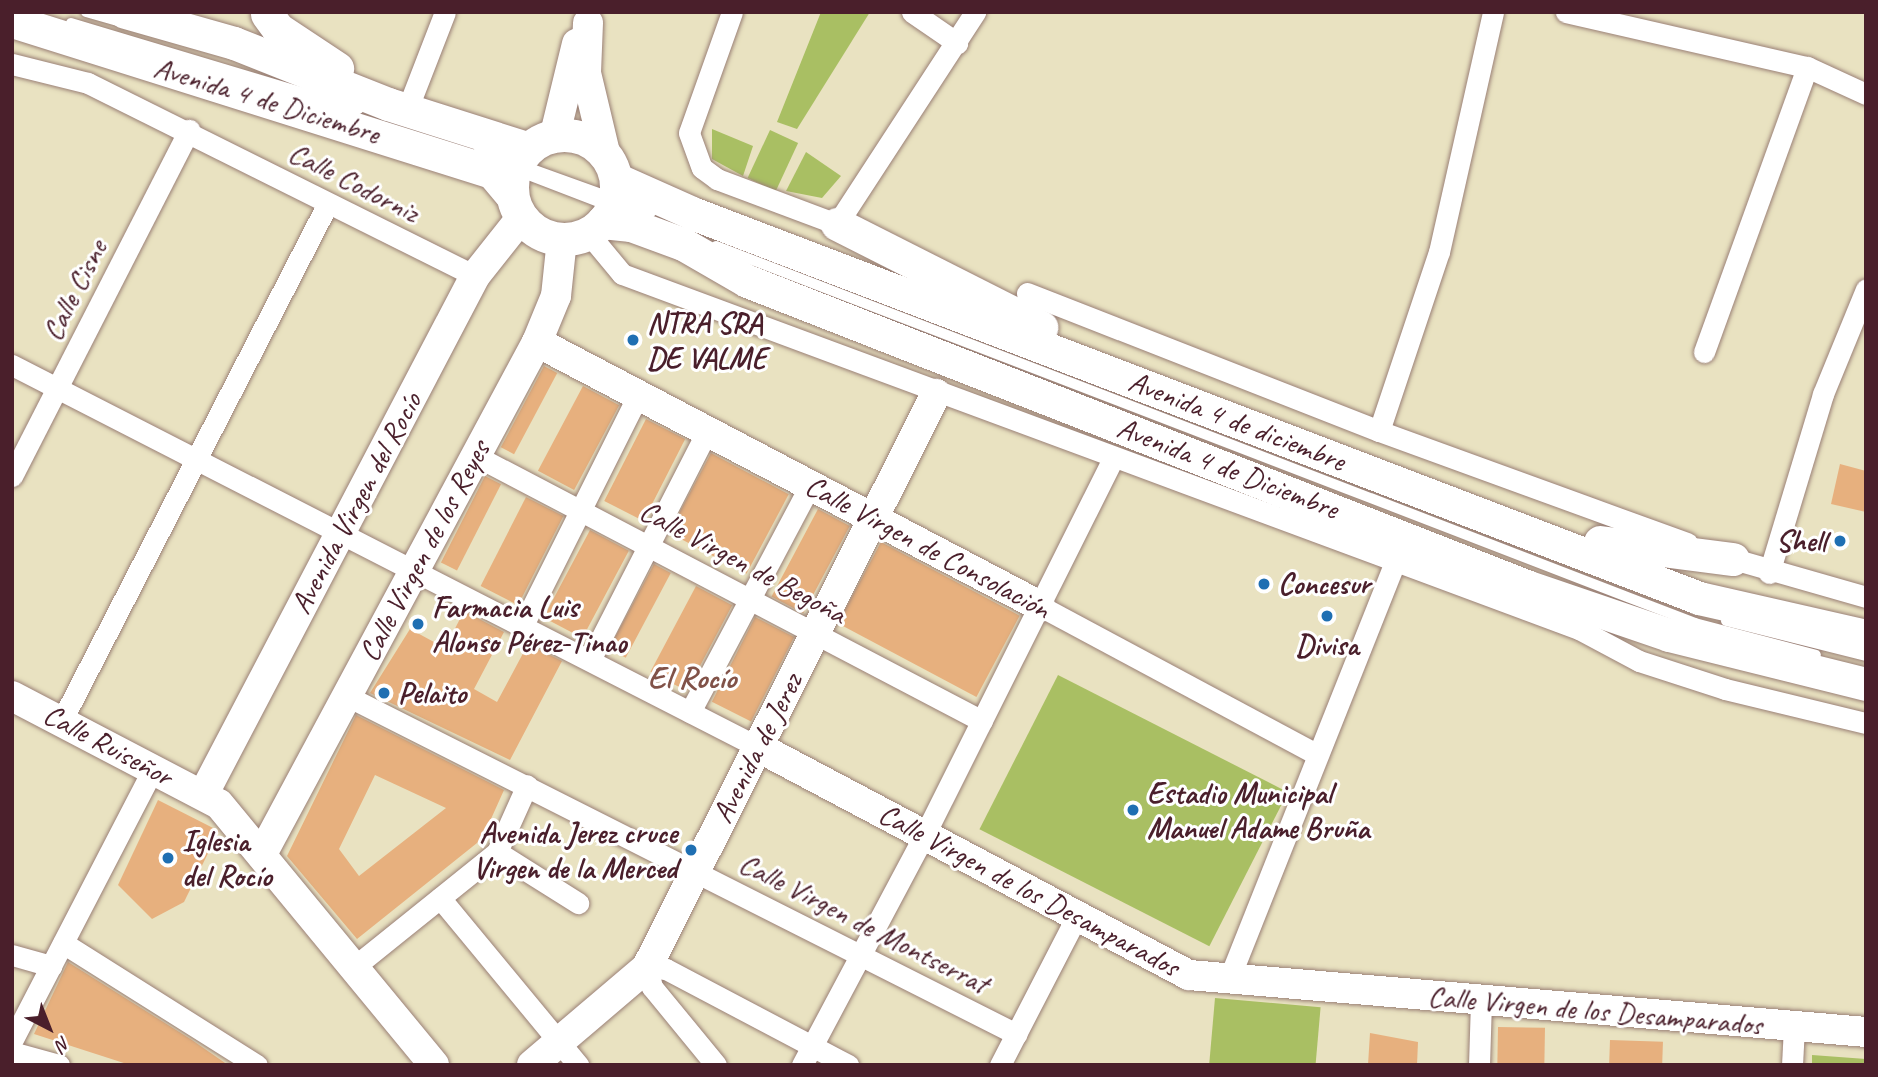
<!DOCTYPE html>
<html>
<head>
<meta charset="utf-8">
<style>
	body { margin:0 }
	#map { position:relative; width:1878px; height:1077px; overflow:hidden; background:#e9e2c1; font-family:Caveat,sans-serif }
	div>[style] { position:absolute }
	.green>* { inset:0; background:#a9bf63; transform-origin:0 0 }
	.building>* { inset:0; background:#e7b07e; transform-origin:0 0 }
	.roads { filter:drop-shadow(0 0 2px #9a8076) drop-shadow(0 0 2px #9a8076) }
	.lane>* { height:10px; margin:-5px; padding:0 5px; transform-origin:5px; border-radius:5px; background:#fff }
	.street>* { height:21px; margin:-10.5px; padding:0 10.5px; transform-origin:10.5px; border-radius:10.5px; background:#fff }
	.secondary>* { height:30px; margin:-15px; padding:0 15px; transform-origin:15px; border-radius:15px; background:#fff }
	.primary>* { height:33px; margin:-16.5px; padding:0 16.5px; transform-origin:16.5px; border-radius:16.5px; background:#fff }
	.primary>.ring { margin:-16.5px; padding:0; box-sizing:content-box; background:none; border:33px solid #fff; border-radius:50% }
	.dots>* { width:19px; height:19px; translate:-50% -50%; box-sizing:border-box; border:4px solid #fff; border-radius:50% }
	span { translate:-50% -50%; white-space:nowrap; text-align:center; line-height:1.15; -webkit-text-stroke:6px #fff; paint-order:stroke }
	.street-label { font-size:30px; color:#4a1f2b }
	.poi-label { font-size:30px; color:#4a1f2b; font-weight:700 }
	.left { translate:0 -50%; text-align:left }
	.right { translate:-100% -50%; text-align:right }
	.neighbourhood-label { font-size:32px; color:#815248; font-weight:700 }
	.frame { position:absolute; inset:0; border:14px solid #4a1f2b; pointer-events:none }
	.north { position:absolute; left:14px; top:993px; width:70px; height:70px; -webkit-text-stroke:5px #fff; paint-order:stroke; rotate:138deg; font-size:19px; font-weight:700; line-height:28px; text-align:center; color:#4a1f2b }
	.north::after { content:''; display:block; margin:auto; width:24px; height:32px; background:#4a1f2b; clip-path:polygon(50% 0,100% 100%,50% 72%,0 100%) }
</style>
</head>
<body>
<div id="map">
	<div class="green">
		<i style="clip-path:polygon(821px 12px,870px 12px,797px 129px,777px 122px)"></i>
		<i style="clip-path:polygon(712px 129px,753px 146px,743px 176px,712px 159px)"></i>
		<i style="left:770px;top:130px;width:31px;height:53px;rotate:25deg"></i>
		<i style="clip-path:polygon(806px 152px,841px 176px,822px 198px,786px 191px)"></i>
		<i style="left:1058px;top:675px;width:258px;height:173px;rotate:27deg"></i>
		<i style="left:1215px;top:998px;width:106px;height:67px;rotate:5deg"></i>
		<i style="clip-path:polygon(1812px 1055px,1866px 1059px,1866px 1065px,1812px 1065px)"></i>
	</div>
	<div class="building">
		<i style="left:544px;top:366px;width:15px;height:92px;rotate:28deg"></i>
		<i style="left:583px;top:386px;width:41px;height:96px;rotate:28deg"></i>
		<i style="left:646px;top:419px;width:44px;height:92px;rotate:27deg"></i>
		<i style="left:711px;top:453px;width:88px;height:90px;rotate:28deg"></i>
		<i style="clip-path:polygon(1840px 464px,1866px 471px,1866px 512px,1831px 504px)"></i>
		<i style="left:485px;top:476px;width:18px;height:97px;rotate:27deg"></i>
		<i style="left:526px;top:497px;width:42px;height:100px;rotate:27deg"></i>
		<i style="left:818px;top:509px;width:36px;height:99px;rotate:28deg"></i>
		<i style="left:590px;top:530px;width:44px;height:99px;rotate:28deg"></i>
		<i style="left:881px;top:542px;width:157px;height:92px;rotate:28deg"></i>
		<i style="left:654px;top:564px;width:19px;height:96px;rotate:28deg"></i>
		<i style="left:696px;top:586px;width:41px;height:97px;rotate:28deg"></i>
		<i style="clip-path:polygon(464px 611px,504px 632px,474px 689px,497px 702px,528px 644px,562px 661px,510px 760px,370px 693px,410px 629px,445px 648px)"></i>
		<i style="left:755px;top:617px;width:44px;height:95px;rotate:27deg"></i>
		<i style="clip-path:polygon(evenodd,356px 715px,504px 790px,482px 839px,357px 939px,287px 856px,356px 715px,375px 775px,446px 808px,359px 876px,339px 849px,375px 775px)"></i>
		<i style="clip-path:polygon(158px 800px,219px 831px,184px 902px,152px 919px,118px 885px)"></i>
		<i style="clip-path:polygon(68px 962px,192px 1040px,228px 1065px,130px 1065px,34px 1034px)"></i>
		<i style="left:1498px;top:1027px;width:47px;height:38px;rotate:1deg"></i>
		<i style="clip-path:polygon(1370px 1033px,1418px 1042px,1417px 1065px,1368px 1065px)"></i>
		<i style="left:1610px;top:1040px;width:53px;height:25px;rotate:2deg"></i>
	</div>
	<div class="roads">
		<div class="lane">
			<i style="left:86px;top:12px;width:40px;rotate:16deg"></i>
			<i style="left:71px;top:23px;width:300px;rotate:16.7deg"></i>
			<i style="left:479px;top:150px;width:183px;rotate:19.8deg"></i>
			<i style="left:500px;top:164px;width:131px;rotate:21.1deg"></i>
			<i style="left:716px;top:246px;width:1049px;rotate:21.06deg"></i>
			<i style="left:1695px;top:623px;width:125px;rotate:14.8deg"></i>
			<i style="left:1726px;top:621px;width:144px;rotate:14deg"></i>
		</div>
		<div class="street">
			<i style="left:732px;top:12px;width:128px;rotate:109.6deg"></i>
			<i style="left:689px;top:133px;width:37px;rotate:70deg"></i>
			<i style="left:702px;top:168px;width:19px;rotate:36deg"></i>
			<i style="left:717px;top:179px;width:128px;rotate:20.6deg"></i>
			<i style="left:837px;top:224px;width:253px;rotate:-56.9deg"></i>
			<i style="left:912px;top:12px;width:55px;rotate:34.6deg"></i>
			<i style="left:1566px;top:12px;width:247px;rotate:12.9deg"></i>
			<i style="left:12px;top:64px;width:78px;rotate:14deg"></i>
			<i style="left:88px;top:83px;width:432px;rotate:26.5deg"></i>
			<i style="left:407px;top:110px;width:105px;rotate:-68.8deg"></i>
			<i style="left:588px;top:233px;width:53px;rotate:50.3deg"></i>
			<i style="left:622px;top:274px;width:1021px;rotate:20.35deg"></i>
			<i style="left:1579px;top:629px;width:68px;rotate:28.1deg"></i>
			<i style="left:1639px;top:661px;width:90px;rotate:18deg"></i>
			<i style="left:1725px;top:689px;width:145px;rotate:13.6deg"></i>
			<i style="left:1027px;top:293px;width:378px;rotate:21.4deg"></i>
			<i style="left:1379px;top:431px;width:328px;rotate:20deg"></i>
			<i style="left:1704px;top:352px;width:303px;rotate:-70.1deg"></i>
			<i style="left:1807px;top:67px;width:65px;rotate:24.6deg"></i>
			<i style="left:12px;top:365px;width:838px;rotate:27.12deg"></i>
			<i style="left:1379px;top:431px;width:189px;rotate:-71.5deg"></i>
			<i style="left:1439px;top:252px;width:246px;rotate:-77.3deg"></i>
			<i style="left:476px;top:456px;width:571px;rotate:27.64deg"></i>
			<i style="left:12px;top:476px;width:389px;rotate:-62.9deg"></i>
			<i style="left:1723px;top:556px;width:149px;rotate:16deg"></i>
			<i style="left:1769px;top:573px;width:187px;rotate:-73.2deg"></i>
			<i style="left:1823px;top:394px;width:113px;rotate:-67.7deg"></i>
			<i style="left:1040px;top:606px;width:315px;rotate:28.2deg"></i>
			<i style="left:523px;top:625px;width:257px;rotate:-63.4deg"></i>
			<i style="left:590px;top:660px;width:257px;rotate:-62.9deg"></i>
			<i style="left:347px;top:696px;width:750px;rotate:26.8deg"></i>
			<i style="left:690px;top:712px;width:257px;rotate:-62.1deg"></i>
			<i style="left:62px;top:720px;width:581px;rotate:-62.77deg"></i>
			<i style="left:497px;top:852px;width:96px;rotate:32.2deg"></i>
			<i style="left:440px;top:898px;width:217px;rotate:50.4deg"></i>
			<i style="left:63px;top:943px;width:229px;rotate:32.2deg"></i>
			<i style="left:12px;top:955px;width:41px;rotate:15.8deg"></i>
			<i style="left:354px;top:967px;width:184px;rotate:-38.8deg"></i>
			<i style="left:497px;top:852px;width:73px;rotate:-65.9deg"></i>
			<i style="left:1229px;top:979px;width:447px;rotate:-68.3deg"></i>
			<i style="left:12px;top:1041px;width:306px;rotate:-62.6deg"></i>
			<i style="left:12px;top:1052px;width:49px;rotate:15.5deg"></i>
			<i style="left:716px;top:1065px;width:101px;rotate:-129.4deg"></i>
			<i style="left:652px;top:987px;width:21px;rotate:-104deg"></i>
			<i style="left:647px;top:967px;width:19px;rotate:6deg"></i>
			<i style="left:666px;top:969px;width:206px;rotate:27.8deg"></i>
			<i style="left:802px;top:1065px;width:262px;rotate:-62deg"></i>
			<i style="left:925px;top:834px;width:420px;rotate:-63.4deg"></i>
			<i style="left:1000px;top:1065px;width:170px;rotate:-62.7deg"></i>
			<i style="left:1479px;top:1065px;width:64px;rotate:-88.2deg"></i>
			<i style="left:1792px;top:1065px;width:39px;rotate:-87deg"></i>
		</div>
		<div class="secondary">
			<i style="left:588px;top:23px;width:50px;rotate:92.3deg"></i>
			<i style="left:586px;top:73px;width:82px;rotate:76.6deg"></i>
			<i style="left:555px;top:134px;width:93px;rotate:-76.3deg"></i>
			<i style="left:537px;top:342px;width:568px;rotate:27.69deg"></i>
			<i style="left:12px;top:696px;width:233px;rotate:27.6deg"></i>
			<i style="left:219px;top:804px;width:338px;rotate:50.5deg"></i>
			<i style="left:758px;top:747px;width:488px;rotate:27.9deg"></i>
			<i style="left:1189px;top:975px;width:679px;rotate:4.81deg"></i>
			<i style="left:203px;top:795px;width:586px;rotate:-62.34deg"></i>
			<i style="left:475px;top:276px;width:74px;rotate:-51.6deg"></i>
			<i style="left:262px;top:854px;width:581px;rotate:-61.76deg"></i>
			<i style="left:537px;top:342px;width:50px;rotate:-67.6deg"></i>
			<i style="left:556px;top:296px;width:57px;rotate:-84deg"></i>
			<i style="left:532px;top:1065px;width:151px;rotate:-40.4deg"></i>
			<i style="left:647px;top:967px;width:642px;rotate:-63.24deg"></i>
		</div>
		<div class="primary">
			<i style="left:125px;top:12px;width:113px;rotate:15.9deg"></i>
			<i style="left:234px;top:43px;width:166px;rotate:21.6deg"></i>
			<i style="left:388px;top:104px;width:146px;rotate:17.6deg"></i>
			<i style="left:267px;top:14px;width:19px;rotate:54deg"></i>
			<i style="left:278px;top:29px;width:71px;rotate:33.5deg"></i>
			<i style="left:12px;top:21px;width:503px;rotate:17.46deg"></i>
			<i style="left:492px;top:172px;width:30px;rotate:50deg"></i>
			<i class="ring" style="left:512px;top:135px;width:71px;height:71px"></i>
			<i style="left:616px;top:179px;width:83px;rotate:24.1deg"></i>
			<i style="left:692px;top:213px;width:1078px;rotate:20.92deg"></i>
			<i style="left:1699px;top:598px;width:171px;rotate:12.8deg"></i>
			<i style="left:602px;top:222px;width:29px;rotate:6deg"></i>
			<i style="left:631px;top:225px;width:55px;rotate:20.1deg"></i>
			<i style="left:683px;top:244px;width:74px;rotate:30deg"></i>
			<i style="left:747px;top:281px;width:837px;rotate:21.38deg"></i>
			<i style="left:1526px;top:586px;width:151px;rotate:18.9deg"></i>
			<i style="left:1669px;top:635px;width:203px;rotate:14deg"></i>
			<i style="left:837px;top:224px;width:229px;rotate:26.8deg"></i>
			<i style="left:1600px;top:542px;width:134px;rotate:7.3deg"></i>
		</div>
	</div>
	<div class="dots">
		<i style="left:633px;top:340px;background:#1f6fb2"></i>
		<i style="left:1840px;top:541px;background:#1f6fb2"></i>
		<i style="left:1264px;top:584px;background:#1f6fb2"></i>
		<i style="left:1327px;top:616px;background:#1f6fb2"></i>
		<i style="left:418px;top:624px;background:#1f6fb2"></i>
		<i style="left:384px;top:693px;background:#1f6fb2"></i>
		<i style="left:1133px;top:810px;background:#1f6fb2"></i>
		<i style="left:691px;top:850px;background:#1f6fb2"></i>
		<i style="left:168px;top:858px;background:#1f6fb2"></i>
	</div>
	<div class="street-label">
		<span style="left:267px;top:100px;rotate:17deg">Avenida 4 de Diciembre</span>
		<span style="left:354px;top:182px;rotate:27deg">Calle Codorniz</span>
		<span style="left:74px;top:290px;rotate:-63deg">Calle Cisne</span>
		<span style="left:1237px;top:421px;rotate:21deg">Avenida 4 de diciembre</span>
		<span style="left:1228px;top:468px;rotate:21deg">Avenida 4 de Diciembre</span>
		<span style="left:356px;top:503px;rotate:-62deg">Avenida Virgen del Rocío</span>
		<span style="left:928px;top:547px;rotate:28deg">Calle Virgen de Consolación</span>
		<span style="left:424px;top:551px;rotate:-62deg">Calle Virgen de los Reyes</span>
		<span style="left:743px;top:562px;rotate:28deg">Calle Virgen de Begoña</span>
		<span style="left:108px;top:745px;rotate:28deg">Calle Ruiseñor</span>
		<span style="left:757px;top:748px;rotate:-63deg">Avenida de Jerez</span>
		<span style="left:1029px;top:890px;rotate:28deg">Calle Virgen de los Desamparados</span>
		<span style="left:864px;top:923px;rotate:27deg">Calle Virgen de Montserrat</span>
		<span style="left:1595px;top:1010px;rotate:5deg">Calle Virgen de los Desamparados</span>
	</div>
	<div class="poi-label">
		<span class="left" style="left:647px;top:340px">NTRA SRA<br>DE VALME</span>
		<span class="right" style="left:1826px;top:541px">Shell</span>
		<span class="left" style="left:1278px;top:584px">Concesur</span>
		<span class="left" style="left:432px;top:624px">Farmacia Luis<br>Alonso Pérez-Tinao</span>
		<span style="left:1327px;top:645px">Divisa</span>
		<span class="left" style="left:398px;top:693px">Pelaito</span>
		<span class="left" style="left:1147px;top:810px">Estadio Municipal<br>Manuel Adame Bruña</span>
		<span class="right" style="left:677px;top:850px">Avenida Jerez cruce<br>Virgen de la Merced</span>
		<span class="left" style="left:182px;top:858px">Iglesia<br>del Rocío</span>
	</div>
	<div class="neighbourhood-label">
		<span style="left:692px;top:678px">El Rocío</span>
	</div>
	<div class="frame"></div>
	<div class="north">N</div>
</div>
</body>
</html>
